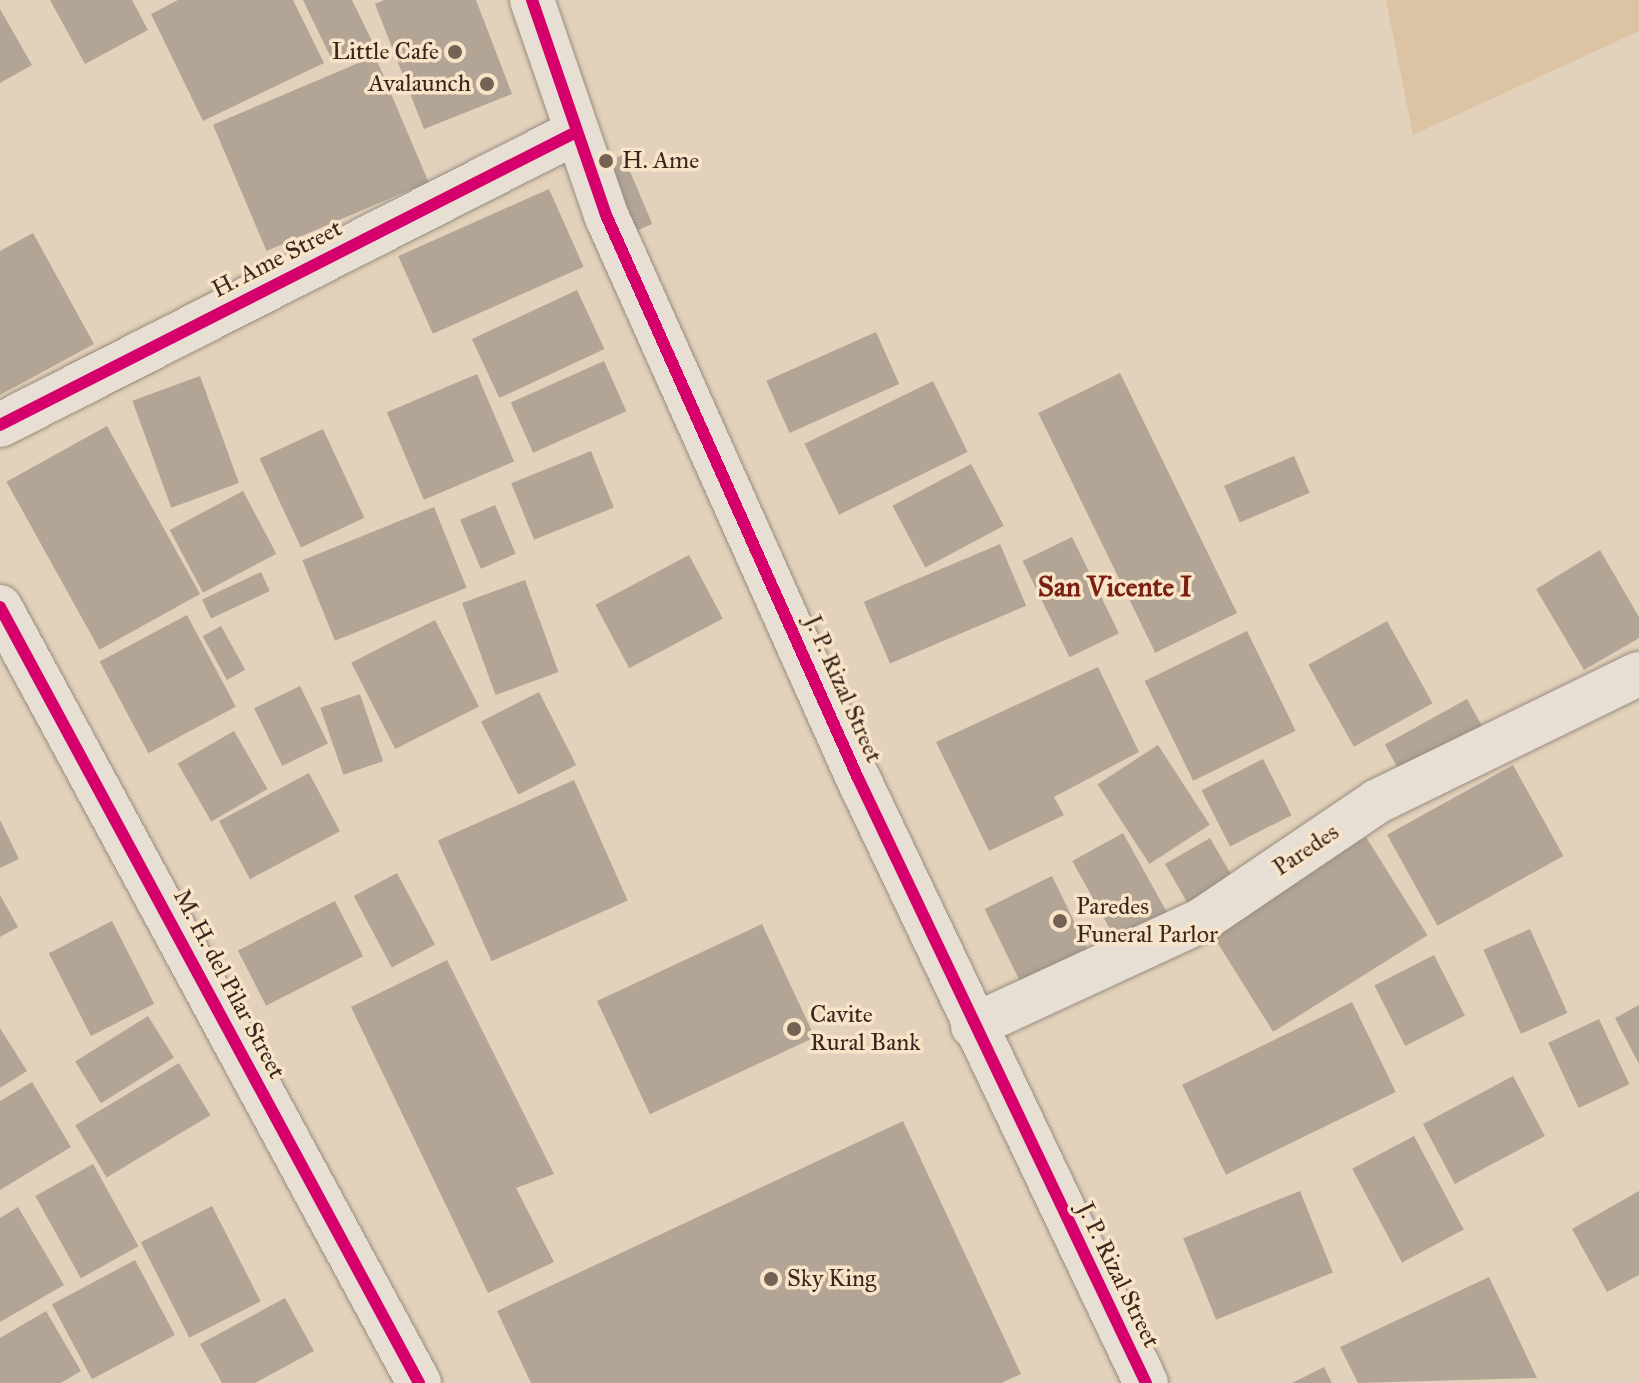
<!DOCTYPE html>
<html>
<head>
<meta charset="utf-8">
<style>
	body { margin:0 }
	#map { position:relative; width:1639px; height:1383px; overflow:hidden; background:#e3d2bb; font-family:"IM FELL Great Primer",serif }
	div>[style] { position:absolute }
	.green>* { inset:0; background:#dbc3a4 }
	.building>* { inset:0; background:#b2a596; transform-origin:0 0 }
	.roads { filter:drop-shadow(0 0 2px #988d7f) drop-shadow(0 0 2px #988d7f) }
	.minor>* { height:44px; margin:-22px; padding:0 22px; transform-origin:22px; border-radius:22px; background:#e7dfd4 }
	.secondary>* { height:44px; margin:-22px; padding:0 22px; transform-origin:22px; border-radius:22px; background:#e7dfd4 }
	.cycleway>* { height:12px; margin:-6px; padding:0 6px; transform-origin:6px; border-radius:6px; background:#d6006c }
	.dots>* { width:22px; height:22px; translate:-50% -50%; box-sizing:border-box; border:4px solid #f8e4c8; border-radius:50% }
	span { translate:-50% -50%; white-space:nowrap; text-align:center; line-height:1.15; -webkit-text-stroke:7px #f8e4c8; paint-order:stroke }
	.poi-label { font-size:24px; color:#39271e }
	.right { translate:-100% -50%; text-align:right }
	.left { translate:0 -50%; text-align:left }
	.street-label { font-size:24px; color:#39271e }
	.quarter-label { font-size:28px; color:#7a1f14; font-weight:700 }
</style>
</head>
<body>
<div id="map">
	<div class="green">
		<i style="clip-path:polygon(1386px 0,1639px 0,1639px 31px,1413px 135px)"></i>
	</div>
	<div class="building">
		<i style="clip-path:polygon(50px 0,132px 0,148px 30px,85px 64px)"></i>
		<i style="clip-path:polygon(178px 0,293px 0,324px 63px,203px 121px,151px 14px)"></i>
		<i style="clip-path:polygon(303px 0,352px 0,372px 41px,332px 60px)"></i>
		<i style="clip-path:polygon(384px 0,476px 0,512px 94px,424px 129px,375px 4px)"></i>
		<i style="clip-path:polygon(0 9px,32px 65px,0 83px)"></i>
		<i style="left:375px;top:56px;width:137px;height:176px;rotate:67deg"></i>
		<i style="left:623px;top:155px;width:75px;height:18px;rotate:67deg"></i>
		<i style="left:549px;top:189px;width:85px;height:165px;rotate:66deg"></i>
		<i style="clip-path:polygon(33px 233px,94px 344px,0 395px,0 251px)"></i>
		<i style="left:577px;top:290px;width:65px;height:116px;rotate:65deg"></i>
		<i style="left:876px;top:332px;width:57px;height:120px;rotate:66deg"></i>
		<i style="left:604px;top:361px;width:55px;height:102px;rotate:66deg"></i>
		<i style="left:1120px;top:373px;width:267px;height:91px;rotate:64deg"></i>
		<i style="left:477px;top:374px;width:95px;height:98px;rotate:67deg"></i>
		<i style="left:200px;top:376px;width:114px;height:72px;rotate:70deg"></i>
		<i style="left:933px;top:381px;width:79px;height:143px;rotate:64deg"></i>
		<i style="left:107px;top:426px;width:192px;height:115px;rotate:61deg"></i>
		<i style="left:323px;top:429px;width:98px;height:70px;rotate:65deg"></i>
		<i style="left:591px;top:451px;width:61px;height:86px;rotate:68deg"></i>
		<i style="left:1294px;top:456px;width:40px;height:76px;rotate:67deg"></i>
		<i style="left:971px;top:464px;width:70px;height:89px;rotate:62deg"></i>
		<i style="left:243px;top:491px;width:71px;height:83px;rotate:62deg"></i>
		<i style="left:495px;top:505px;width:53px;height:38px;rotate:67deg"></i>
		<i style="left:434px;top:507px;width:87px;height:142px;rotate:68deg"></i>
		<i style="left:1072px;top:537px;width:107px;height:55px;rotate:64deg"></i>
		<i style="left:1000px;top:544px;width:67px;height:148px;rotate:67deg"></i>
		<i style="clip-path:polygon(1600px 550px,1639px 617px,1639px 638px,1584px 670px,1536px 589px)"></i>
		<i style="left:689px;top:555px;width:72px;height:106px;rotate:62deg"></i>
		<i style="left:261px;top:572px;width:21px;height:65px;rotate:65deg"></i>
		<i style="left:525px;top:580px;width:98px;height:67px;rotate:70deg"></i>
		<i style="left:187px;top:615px;width:104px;height:99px;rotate:62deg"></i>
		<i style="left:435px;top:620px;width:97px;height:94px;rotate:63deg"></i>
		<i style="left:1387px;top:621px;width:94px;height:90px;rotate:61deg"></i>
		<i style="left:221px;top:626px;width:50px;height:21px;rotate:61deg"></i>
		<i style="left:1247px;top:631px;width:111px;height:114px;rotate:64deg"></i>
		<i style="clip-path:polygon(1098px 667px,1139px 752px,1054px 797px,1064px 815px,989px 851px,936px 742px)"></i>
		<i style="left:300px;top:686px;width:64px;height:51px;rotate:64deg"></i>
		<i style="left:539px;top:692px;width:82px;height:65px;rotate:63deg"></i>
		<i style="left:360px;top:694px;width:71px;height:42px;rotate:71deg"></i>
		<i style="left:1467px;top:699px;width:47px;height:94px;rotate:61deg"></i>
		<i style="left:234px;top:731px;width:67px;height:65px;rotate:60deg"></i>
		<i style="left:1158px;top:745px;width:95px;height:72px;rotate:57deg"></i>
		<i style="left:1263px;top:759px;width:63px;height:69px;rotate:63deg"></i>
		<i style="left:1513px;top:765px;width:104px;height:144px;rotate:61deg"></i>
		<i style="left:309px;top:773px;width:66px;height:102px;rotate:62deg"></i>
		<i style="left:574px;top:780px;width:132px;height:149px;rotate:66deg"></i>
		<i style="clip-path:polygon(0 820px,19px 859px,0 868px)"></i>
		<i style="left:1123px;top:833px;width:104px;height:58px;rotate:61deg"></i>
		<i style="left:1366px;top:837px;width:116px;height:182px;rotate:58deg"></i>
		<i style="left:1210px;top:838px;width:52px;height:52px;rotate:60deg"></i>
		<i style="left:397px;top:873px;width:81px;height:49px;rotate:62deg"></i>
		<i style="left:1052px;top:876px;width:82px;height:75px;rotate:64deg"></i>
		<i style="clip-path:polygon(0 895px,18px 927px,0 937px)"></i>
		<i style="left:335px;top:901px;width:62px;height:109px;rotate:63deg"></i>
		<i style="left:112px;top:921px;width:93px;height:71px;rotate:63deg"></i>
		<i style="left:762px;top:924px;width:125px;height:182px;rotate:65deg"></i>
		<i style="left:1530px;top:929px;width:92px;height:51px;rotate:66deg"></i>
		<i style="left:1434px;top:955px;width:68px;height:67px;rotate:63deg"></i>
		<i style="clip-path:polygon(447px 960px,554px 1174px,516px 1188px,554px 1262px,488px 1293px,351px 1007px)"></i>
		<i style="left:1352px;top:1002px;width:100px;height:189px;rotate:64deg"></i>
		<i style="clip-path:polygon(1639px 1005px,1639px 1064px,1615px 1018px)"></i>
		<i style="left:148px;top:1016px;width:49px;height:86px;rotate:58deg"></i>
		<i style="left:1599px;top:1019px;width:72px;height:56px;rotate:65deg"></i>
		<i style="clip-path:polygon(0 1028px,27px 1071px,0 1088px)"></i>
		<i style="left:179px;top:1063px;width:61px;height:121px;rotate:59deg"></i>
		<i style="left:1513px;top:1076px;width:68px;height:102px;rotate:62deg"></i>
		<i style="clip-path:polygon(32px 1082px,71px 1147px,0 1190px,0 1101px)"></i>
		<i style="clip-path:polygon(903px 1121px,1021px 1374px,1001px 1383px,531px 1383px,497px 1311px)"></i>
		<i style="left:1414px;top:1136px;width:106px;height:70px;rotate:62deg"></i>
		<i style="left:93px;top:1164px;width:94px;height:66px;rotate:61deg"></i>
		<i style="left:1300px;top:1191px;width:88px;height:126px;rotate:68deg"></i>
		<i style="clip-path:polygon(1639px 1191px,1639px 1275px,1607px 1292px,1572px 1229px)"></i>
		<i style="left:212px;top:1206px;width:107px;height:80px;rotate:63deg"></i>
		<i style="clip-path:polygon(18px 1207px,64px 1285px,0 1322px,0 1218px)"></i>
		<i style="left:135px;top:1260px;width:85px;height:94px;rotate:62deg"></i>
		<i style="clip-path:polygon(1489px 1277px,1537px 1378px,1358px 1383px,1340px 1347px)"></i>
		<i style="clip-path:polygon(285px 1298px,314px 1351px,255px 1383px,222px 1383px,200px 1344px)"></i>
		<i style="clip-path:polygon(46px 1311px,81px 1371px,61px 1383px,0 1383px,0 1338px)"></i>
		<i style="clip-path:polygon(1324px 1367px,1332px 1383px,1292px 1383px)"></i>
	</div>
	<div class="roads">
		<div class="minor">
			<i style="left:973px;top:1026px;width:252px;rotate:-24.8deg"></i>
			<i style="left:1202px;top:920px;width:210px;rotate:-34.1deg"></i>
			<i style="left:1376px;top:802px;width:292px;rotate:-26deg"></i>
		</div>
		<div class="secondary">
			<i style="left:532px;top:0;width:227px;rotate:71deg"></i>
			<i style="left:606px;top:215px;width:615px;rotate:65.9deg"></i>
			<i style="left:857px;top:776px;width:672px;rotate:64.54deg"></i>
			<i style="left:0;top:425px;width:644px;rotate:-26.96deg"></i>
			<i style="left:0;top:607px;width:882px;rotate:61.63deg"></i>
		</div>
	</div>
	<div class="cycleway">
		<i style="left:532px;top:0;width:227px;rotate:71deg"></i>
		<i style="left:606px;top:215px;width:615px;rotate:65.9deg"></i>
		<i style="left:857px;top:776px;width:672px;rotate:64.54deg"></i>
		<i style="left:0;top:425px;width:644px;rotate:-26.96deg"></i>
		<i style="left:0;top:607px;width:882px;rotate:61.63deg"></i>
	</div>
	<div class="dots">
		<i style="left:455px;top:52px;background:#746355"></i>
		<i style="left:487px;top:84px;background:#746355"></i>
		<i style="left:606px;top:161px;background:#746355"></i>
		<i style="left:1060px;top:921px;background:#746355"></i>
		<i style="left:794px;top:1029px;background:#746355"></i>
		<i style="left:771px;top:1279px;background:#746355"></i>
	</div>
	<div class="poi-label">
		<span class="right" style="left:439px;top:52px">Little Cafe</span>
		<span class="right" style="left:471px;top:84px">Avalaunch</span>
		<span class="left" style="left:622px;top:161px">H. Ame</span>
		<span class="left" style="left:1076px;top:921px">Paredes<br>Funeral Parlor</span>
		<span class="left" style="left:810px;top:1029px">Cavite<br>Rural Bank</span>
		<span class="left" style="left:787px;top:1279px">Sky King</span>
	</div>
	<div class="street-label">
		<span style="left:277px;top:259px;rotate:-27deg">H. Ame Street</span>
		<span style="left:843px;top:689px;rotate:66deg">J. P. Rizal Street</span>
		<span style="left:1306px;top:850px;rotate:-34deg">Paredes</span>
		<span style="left:229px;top:984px;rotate:62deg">M. H. del Pilar Street</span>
		<span style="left:1118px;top:1275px;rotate:64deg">J. P. Rizal Street</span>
	</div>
	<div class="quarter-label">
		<span style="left:1115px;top:587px">San Vicente I</span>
	</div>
</div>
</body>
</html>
